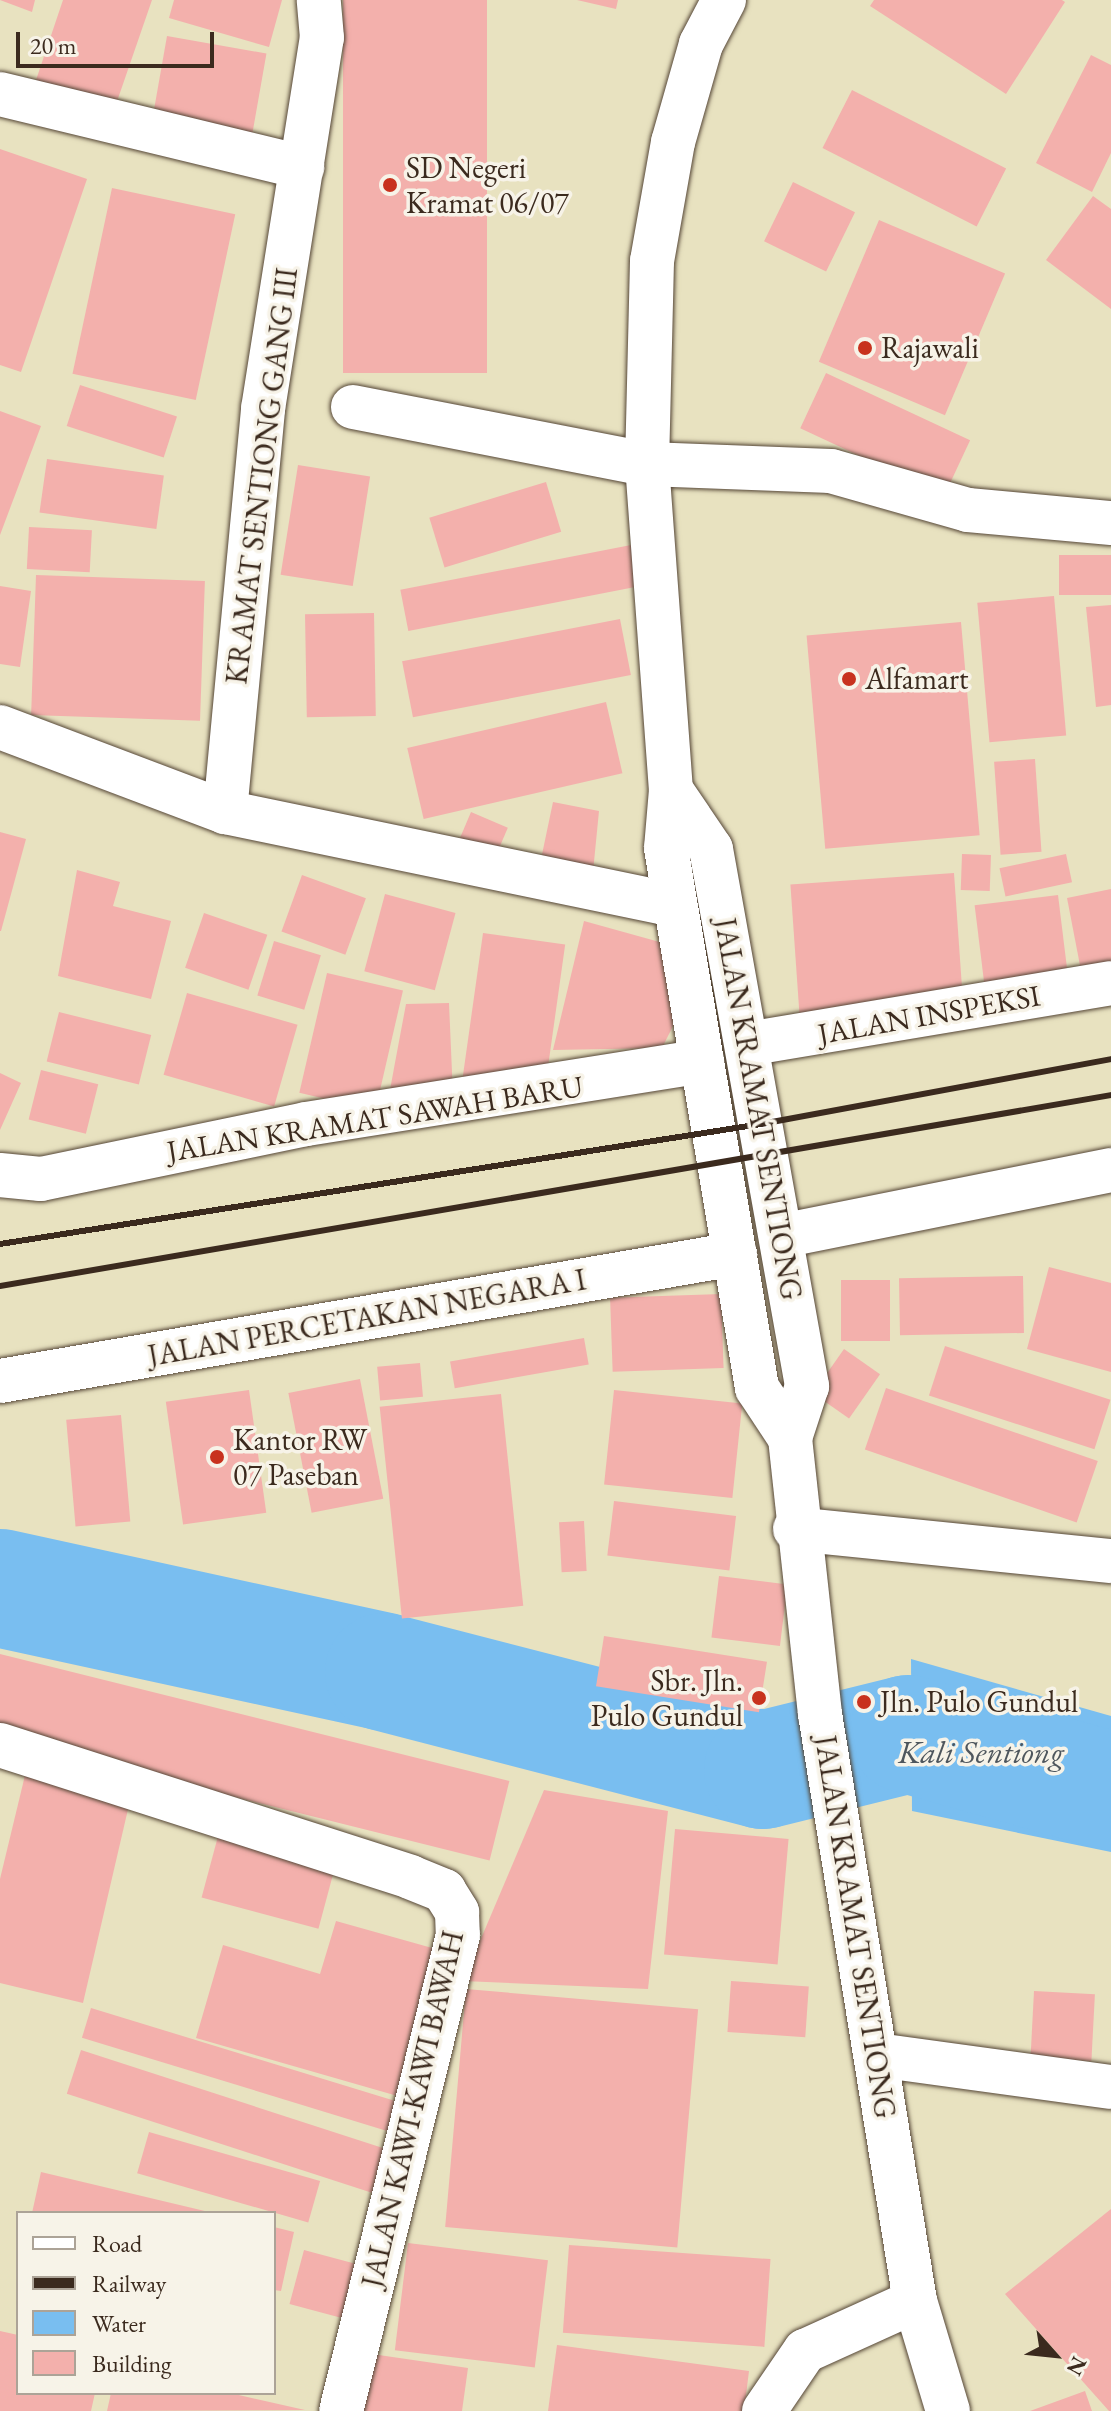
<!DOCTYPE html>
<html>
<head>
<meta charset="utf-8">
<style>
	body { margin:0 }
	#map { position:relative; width:1111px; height:2411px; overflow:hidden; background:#e8e2c0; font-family:"EB Garamond",serif }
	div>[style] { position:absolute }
	.water>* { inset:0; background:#79bef0 }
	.river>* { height:118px; margin:-59px; padding:0 59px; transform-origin:59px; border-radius:59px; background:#79bef0 }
	.building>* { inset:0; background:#f3b0ac; transform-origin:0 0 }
	.roads { filter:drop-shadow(0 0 2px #554636) drop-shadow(0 0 2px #554636) }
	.minor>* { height:44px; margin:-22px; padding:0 22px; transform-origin:22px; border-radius:22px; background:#fff }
	.rail>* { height:6px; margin:-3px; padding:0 3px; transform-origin:3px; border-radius:3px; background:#3b2a1e }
	.dots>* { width:22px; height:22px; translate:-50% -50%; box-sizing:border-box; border:4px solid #f7f3e8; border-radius:50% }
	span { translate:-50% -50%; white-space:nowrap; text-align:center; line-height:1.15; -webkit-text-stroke:7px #f7f3e8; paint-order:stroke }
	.poi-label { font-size:30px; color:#3b2a1e }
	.left { translate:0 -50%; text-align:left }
	.right { translate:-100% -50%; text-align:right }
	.street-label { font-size:30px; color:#3b2a1e }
	.water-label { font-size:32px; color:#4e565d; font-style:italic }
	.legend { position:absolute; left:16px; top:2211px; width:260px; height:184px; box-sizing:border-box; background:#f7f3e8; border:2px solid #aca397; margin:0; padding:10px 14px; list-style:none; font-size:24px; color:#3b2a1e }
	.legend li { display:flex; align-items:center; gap:16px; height:40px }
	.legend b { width:40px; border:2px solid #aca397 }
	.north { position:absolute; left:1015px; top:2315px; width:80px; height:80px; -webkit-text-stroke:6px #f7f3e8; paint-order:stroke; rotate:117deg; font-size:22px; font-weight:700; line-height:32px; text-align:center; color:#3b2a1e }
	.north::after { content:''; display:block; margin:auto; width:28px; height:36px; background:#3b2a1e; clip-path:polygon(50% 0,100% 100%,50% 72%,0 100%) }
	.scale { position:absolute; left:16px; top:32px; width:198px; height:36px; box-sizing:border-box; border:4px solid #3b2a1e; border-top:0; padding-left:10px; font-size:24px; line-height:28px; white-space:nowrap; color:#3b2a1e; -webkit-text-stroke:6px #f7f3e8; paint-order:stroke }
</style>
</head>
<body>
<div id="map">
	<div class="water">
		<i style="clip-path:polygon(911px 1659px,1111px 1716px,1111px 1852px,912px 1811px)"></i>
	</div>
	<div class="river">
		<i style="left:0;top:1588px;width:393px;rotate:12.3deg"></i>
		<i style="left:384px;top:1672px;width:391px;rotate:14.5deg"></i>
		<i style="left:763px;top:1770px;width:149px;rotate:-13.9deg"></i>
		<i style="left:908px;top:1734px;width:211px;rotate:15.7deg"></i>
	</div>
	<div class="building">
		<i style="clip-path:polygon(0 0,35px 0,32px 12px)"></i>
		<i style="clip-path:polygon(63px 0,152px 0,113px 113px,34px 86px)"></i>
		<i style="clip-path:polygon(174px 0,282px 0,269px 47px,169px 18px)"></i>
		<i style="left:343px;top:0;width:144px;height:373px"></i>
		<i style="clip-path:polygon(577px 0,618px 0,616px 9px)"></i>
		<i style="clip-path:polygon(874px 0,1062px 0,1065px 2px,1006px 94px,870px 6px)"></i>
		<i style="left:167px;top:36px;width:101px;height:82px;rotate:10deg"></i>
		<i style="clip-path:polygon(1091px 55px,1111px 65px,1111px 153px,1092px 192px,1036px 163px)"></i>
		<i style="left:852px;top:90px;width:173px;height:65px;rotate:27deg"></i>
		<i style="clip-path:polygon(0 149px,87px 179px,21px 372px,0 365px)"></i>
		<i style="left:793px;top:182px;width:69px;height:66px;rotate:26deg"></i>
		<i style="left:112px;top:188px;width:126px;height:190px;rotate:12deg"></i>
		<i style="clip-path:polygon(1093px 196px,1111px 209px,1111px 309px,1046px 260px)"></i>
		<i style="left:879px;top:220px;width:137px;height:154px;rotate:23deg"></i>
		<i style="left:826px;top:373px;width:159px;height:61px;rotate:25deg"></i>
		<i style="left:80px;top:385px;width:102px;height:43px;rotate:18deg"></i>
		<i style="clip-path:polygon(0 411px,41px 426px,0 535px)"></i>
		<i style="left:47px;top:459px;width:118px;height:54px;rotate:8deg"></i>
		<i style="left:298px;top:465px;width:73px;height:111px;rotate:9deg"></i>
		<i style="left:546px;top:482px;width:52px;height:122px;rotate:73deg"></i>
		<i style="left:29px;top:527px;width:63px;height:42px;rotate:3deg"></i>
		<i style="left:631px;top:545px;width:42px;height:235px;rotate:79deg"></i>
		<i style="left:1111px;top:555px;width:40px;height:52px;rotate:90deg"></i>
		<i style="left:36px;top:575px;width:169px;height:140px;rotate:2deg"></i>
		<i style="clip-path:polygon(0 586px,31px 591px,20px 667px,0 664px)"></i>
		<i style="left:1054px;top:596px;width:140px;height:77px;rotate:85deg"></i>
		<i style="clip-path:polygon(1111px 605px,1111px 705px,1096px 707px,1086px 607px)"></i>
		<i style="left:374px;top:613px;width:103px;height:69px;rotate:89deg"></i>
		<i style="left:620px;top:619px;width:57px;height:222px;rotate:79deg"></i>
		<i style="left:961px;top:622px;width:214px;height:155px;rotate:85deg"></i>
		<i style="left:606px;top:702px;width:73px;height:204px;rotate:77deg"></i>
		<i style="left:1035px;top:759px;width:93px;height:41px;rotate:86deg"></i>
		<i style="clip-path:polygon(553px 802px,599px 811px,593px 872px,540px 864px)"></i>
		<i style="left:471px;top:812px;width:40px;height:35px;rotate:23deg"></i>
		<i style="clip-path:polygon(0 832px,26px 839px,1px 931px,0 931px)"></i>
		<i style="left:962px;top:854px;width:29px;height:36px;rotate:2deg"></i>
		<i style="left:1066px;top:854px;width:29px;height:68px;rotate:78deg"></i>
		<i style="clip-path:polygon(77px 870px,120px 882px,113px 906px,171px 921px,151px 999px,58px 976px)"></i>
		<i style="left:954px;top:873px;width:133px;height:164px;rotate:86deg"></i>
		<i style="left:302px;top:875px;width:68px;height:60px;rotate:20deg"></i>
		<i style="clip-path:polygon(1111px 889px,1111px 976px,1083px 981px,1067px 898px)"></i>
		<i style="left:385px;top:894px;width:73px;height:80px;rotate:15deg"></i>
		<i style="left:1058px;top:895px;width:85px;height:84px;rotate:83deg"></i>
		<i style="left:204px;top:913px;width:67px;height:58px;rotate:19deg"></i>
		<i style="clip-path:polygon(584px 921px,674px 946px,676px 1020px,662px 1048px,553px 1050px)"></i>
		<i style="left:483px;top:933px;width:83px;height:147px;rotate:8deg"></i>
		<i style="left:274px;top:941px;width:49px;height:57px;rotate:17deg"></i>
		<i style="left:327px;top:973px;width:78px;height:123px;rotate:13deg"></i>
		<i style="left:187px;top:993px;width:115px;height:85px;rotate:16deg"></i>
		<i style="clip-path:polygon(449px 1003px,453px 1095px,386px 1111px,406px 1004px)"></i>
		<i style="left:59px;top:1012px;width:95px;height:51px;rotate:14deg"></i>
		<i style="left:41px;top:1070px;width:59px;height:51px;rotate:14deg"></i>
		<i style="clip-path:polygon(0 1073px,21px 1083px,0 1130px)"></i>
		<i style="clip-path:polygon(1049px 1267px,1111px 1283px,1111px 1372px,1027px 1349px)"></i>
		<i style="left:1023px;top:1276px;width:57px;height:124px;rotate:89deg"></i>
		<i style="left:841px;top:1280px;width:49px;height:61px"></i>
		<i style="left:721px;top:1294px;width:74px;height:111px;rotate:88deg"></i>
		<i style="left:584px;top:1338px;width:27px;height:136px;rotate:80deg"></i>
		<i style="left:945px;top:1346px;width:174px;height:52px;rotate:18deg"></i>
		<i style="left:844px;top:1349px;width:44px;height:54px;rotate:35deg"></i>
		<i style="left:420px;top:1363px;width:34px;height:43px;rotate:85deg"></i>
		<i style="left:360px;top:1379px;width:122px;height:73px;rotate:79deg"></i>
		<i style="left:886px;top:1388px;width:224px;height:65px;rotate:19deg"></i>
		<i style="left:249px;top:1390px;width:124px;height:84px;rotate:82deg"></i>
		<i style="left:614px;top:1390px;width:129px;height:95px;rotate:6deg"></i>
		<i style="left:501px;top:1394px;width:213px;height:122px;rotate:84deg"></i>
		<i style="left:121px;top:1415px;width:107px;height:55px;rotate:85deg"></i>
		<i style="left:614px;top:1501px;width:123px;height:55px;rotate:7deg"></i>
		<i style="left:584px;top:1521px;width:50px;height:25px;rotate:87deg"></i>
		<i style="left:719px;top:1576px;width:69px;height:62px;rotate:7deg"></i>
		<i style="left:604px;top:1636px;width:165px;height:51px;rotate:9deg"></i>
		<i style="left:0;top:1654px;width:525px;height:82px;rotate:14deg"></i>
		<i style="clip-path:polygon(27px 1767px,132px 1792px,83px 2003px,0 1983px,0 1879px)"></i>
		<i style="clip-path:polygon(544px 1790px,668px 1811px,648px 1989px,463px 1981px)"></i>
		<i style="left:221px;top:1825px;width:121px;height:75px;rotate:15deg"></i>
		<i style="left:675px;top:1829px;width:114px;height:126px;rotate:5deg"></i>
		<i style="clip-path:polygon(336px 1921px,450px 1953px,408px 2099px,196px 2038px,223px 1945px,320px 1974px)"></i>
		<i style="left:731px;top:1981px;width:78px;height:51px;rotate:4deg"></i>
		<i style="left:466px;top:1989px;width:233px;height:239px;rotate:5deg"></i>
		<i style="left:1034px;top:1991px;width:61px;height:67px;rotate:3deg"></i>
		<i style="left:91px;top:2008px;width:331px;height:31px;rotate:17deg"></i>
		<i style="left:81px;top:2050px;width:332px;height:46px;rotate:18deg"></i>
		<i style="left:149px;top:2132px;width:178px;height:43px;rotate:16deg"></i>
		<i style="clip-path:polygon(41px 2172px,209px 2212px,209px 2213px,32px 2213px)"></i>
		<i style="clip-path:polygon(1111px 2209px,1111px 2411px,1109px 2411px,1005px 2294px)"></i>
		<i style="clip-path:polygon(274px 2227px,294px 2232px,281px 2291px,274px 2290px)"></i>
		<i style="left:408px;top:2243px;width:141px;height:108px;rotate:7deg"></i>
		<i style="left:569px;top:2245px;width:202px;height:88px;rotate:4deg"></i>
		<i style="left:304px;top:2250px;width:56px;height:56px;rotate:15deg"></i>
		<i style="clip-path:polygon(0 2331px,18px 2335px,18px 2393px,95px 2393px,91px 2411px,0 2411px)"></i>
		<i style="clip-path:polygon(557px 2345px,749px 2371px,744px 2411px,548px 2411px)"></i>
		<i style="clip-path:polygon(365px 2353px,468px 2368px,462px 2411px,357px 2411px)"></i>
		<i style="clip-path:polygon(1085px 2391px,1092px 2411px,1030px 2411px)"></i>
		<i style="clip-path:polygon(111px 2393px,230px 2393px,305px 2410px,107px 2411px)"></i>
	</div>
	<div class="roads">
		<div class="minor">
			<i style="left:724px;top:0;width:50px;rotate:117.6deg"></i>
			<i style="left:701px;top:44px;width:102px;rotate:105.9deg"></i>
			<i style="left:673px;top:142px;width:121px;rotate:100deg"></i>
			<i style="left:652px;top:261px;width:203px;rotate:91.4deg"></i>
			<i style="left:647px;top:464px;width:327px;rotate:85.8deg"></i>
			<i style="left:671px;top:790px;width:58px;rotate:94.9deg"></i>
			<i style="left:666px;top:848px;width:548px;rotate:80.43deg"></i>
			<i style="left:757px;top:1388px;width:60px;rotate:56.6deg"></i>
			<i style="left:0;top:94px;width:311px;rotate:13.6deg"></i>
			<i style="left:353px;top:407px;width:299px;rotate:11deg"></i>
			<i style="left:647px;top:464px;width:184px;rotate:2.2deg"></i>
			<i style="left:831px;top:471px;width:142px;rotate:15.9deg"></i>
			<i style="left:968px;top:510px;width:144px;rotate:5.2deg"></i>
			<i style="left:0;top:727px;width:241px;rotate:20.7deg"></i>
			<i style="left:225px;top:812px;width:460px;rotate:11.7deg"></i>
			<i style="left:671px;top:790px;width:71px;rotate:55.9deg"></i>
			<i style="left:711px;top:849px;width:546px;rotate:79.86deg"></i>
			<i style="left:807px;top:1386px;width:55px;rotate:108.1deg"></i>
			<i style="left:790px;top:1438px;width:278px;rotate:83.8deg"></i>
			<i style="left:820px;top:1714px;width:595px;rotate:80.81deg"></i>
			<i style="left:915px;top:2301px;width:115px;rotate:73.3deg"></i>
			<i style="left:225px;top:812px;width:405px;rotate:-84.6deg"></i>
			<i style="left:263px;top:409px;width:376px;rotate:-81deg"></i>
			<i style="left:322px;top:38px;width:38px;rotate:-95deg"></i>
			<i style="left:747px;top:1044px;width:369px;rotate:-9.5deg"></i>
			<i style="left:0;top:1175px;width:41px;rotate:5.6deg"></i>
			<i style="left:41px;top:1179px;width:271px;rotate:-11.7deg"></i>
			<i style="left:306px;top:1124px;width:401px;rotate:-9deg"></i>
			<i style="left:781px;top:1236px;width:337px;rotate:-11.3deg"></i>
			<i style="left:0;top:1381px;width:746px;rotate:-9.8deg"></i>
			<i style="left:795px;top:1529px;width:318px;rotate:5.8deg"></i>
			<i style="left:0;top:1745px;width:431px;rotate:17.8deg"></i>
			<i style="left:410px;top:1877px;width:37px;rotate:22deg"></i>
			<i style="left:444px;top:1891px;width:25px;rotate:58deg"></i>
			<i style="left:457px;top:1912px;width:23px;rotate:88deg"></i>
			<i style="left:458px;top:1935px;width:490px;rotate:103.8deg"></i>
			<i style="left:877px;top:2055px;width:236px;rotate:7.8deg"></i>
			<i style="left:764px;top:2411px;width:73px;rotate:-55.7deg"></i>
			<i style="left:805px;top:2351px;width:121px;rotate:-24.4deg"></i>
		</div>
	</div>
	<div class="rail">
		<i style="left:0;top:1244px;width:770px;rotate:-8.96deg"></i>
		<i style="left:761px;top:1124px;width:356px;rotate:-10.5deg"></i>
		<i style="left:0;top:1286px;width:1127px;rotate:-9.75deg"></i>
	</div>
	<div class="dots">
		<i style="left:390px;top:185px;background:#c8321e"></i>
		<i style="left:865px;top:348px;background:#c8321e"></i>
		<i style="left:849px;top:679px;background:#c8321e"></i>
		<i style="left:217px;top:1457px;background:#c8321e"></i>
		<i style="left:759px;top:1698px;background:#c8321e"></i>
		<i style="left:864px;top:1702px;background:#c8321e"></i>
	</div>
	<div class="poi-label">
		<span class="left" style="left:406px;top:185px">SD Negeri<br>Kramat 06/07</span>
		<span class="left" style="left:881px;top:348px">Rajawali</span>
		<span class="left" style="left:865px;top:679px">Alfamart</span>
		<span class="left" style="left:233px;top:1457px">Kantor RW<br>07 Paseban</span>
		<span class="right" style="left:743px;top:1698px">Sbr. Jln.<br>Pulo Gundul</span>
		<span class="left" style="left:880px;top:1702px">Jln. Pulo Gundul</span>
	</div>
	<div class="street-label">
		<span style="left:262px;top:476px;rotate:-83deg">KRAMAT SENTIONG GANG III</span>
		<span style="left:929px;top:1015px;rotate:-10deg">JALAN INSPEKSI</span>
		<span style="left:758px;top:1109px;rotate:80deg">JALAN KRAMAT SENTIONG</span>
		<span style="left:375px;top:1119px;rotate:-9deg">JALAN KRAMAT SAWAH BARU</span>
		<span style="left:367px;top:1318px;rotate:-10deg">JALAN PERCETAKAN NEGARA I</span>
		<span style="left:855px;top:1927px;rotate:81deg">JALAN KRAMAT SENTIONG</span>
		<span style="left:413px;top:2109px;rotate:-77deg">JALAN KAWI-KAWI BAWAH</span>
	</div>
	<div class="water-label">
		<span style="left:981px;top:1752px">Kali Sentiong</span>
	</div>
	<ul class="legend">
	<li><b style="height:10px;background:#fff"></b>Road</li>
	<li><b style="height:10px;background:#3b2a1e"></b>Railway</li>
	<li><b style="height:22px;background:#79bef0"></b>Water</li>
	<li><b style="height:22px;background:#f3b0ac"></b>Building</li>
	</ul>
	<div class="north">N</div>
	<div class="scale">20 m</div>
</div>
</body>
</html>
